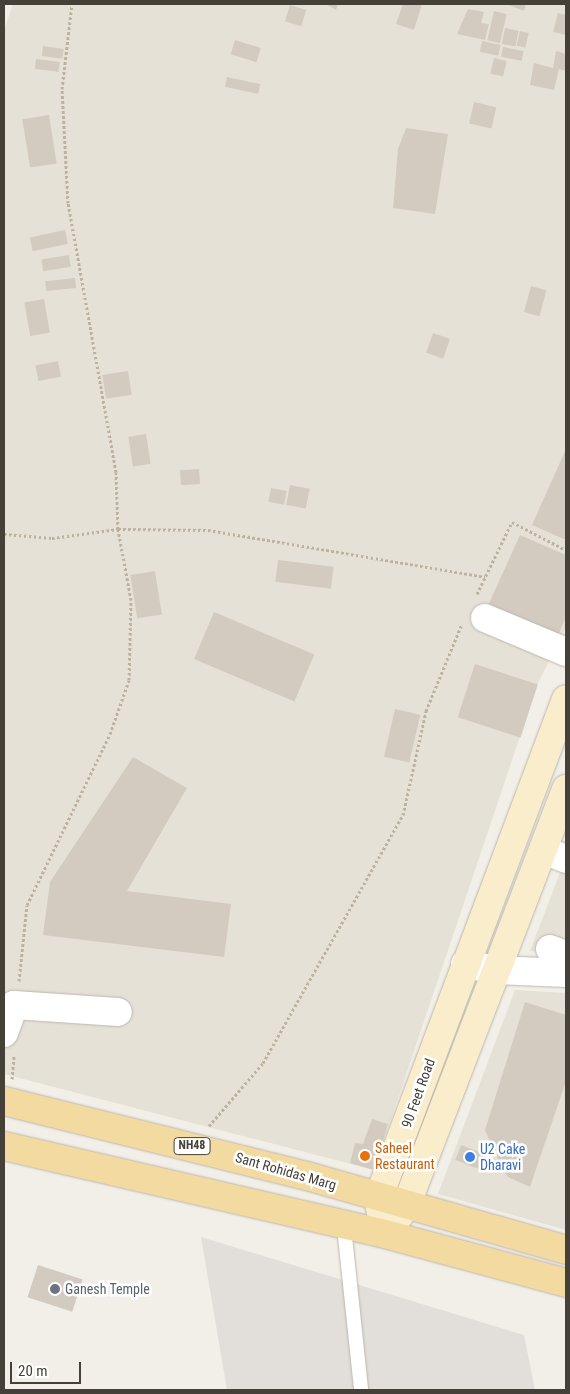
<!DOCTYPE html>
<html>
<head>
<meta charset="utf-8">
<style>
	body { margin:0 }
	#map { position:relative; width:570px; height:1394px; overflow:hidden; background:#f2efe9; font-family:"Roboto Condensed",sans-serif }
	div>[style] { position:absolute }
	.residential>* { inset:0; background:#e6e1d7 }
	.industrial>* { inset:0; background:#e2deda }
	.building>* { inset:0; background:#d3cbbf; transform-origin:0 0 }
	.path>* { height:3px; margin-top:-1.5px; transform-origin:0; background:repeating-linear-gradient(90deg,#bdb29f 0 2.5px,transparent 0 5px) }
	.roads { filter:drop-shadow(0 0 1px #bdb6ac) drop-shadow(0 0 1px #bdb6ac) }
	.service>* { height:14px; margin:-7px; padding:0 7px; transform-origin:7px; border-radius:7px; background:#fff }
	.minor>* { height:28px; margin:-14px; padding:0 14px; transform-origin:14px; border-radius:14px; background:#fff }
	.secondary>* { height:28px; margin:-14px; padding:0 14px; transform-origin:14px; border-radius:14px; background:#f9edcc }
	.primary>* { height:28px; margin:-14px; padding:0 14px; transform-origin:14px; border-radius:14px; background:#f3daa1 }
	.dots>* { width:14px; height:14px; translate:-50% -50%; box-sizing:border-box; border:2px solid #fff; border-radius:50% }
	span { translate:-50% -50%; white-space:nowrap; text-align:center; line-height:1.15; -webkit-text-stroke:5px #fff; paint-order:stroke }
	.shield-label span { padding:1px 4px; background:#fff; border:1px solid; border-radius:4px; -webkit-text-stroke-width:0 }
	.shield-label { font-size:12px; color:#454038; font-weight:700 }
	.street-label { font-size:14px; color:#454038 }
	.food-label { font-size:14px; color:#c56008 }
	.left { translate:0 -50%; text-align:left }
	.shop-label { font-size:14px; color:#366cbe }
	.worship-label { font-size:14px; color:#5b616d }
	.frame { position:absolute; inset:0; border:5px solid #454038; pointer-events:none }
	.scale { position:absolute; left:10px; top:1362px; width:71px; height:22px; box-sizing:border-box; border:2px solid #454038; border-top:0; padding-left:6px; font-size:15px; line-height:18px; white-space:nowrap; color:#454038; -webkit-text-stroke:4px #fff; paint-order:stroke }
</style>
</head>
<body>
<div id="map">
	<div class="residential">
		<i style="clip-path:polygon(13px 4px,566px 4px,566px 627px,538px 683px,374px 1170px,4px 1074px,4px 30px)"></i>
		<i style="clip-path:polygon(566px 857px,566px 955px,530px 951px)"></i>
		<i style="clip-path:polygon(515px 990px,566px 993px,566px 1230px,438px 1194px)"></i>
	</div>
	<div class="industrial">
		<i style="clip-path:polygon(201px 1237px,524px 1335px,535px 1390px,227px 1390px)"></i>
	</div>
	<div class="building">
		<i style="clip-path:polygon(326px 4px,338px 4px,336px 10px)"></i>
		<i style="clip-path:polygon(403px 4px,422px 4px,414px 30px,396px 24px)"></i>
		<i style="clip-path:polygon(506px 4px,526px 4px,524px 11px)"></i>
		<i style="left:290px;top:5px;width:17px;height:17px;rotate:17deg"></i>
		<i style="clip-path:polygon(468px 9px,484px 12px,481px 23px,489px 24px,485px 40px,457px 34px)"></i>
		<i style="left:494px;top:11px;width:13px;height:30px;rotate:13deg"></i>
		<i style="clip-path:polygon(558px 13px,566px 15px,566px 35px,553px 32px)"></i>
		<i style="left:505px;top:28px;width:14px;height:16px;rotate:12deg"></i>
		<i style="left:520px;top:31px;width:9px;height:15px;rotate:13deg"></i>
		<i style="left:235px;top:40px;width:27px;height:15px;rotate:17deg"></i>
		<i style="left:482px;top:41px;width:19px;height:11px;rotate:12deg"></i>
		<i style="left:43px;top:46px;width:21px;height:10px;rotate:8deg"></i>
		<i style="left:503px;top:47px;width:21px;height:10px;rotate:11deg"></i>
		<i style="clip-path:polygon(556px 51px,566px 54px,566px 71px,559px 69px,554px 90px,530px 85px,534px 63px,553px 68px)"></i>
		<i style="left:494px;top:58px;width:13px;height:16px;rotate:13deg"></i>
		<i style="left:36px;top:59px;width:24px;height:10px;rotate:7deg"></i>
		<i style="left:227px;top:77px;width:34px;height:10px;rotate:12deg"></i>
		<i style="left:474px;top:102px;width:23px;height:22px;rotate:13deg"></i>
		<i style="left:49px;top:115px;width:49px;height:27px;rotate:81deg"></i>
		<i style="clip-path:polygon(406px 128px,448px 134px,435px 214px,393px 208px,398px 149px)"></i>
		<i style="left:65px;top:230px;width:14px;height:36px;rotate:78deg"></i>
		<i style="left:69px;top:255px;width:12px;height:28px;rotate:81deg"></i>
		<i style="left:75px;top:278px;width:10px;height:30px;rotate:84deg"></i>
		<i style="left:531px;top:286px;width:16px;height:27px;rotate:15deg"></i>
		<i style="left:44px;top:299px;width:34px;height:20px;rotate:80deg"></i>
		<i style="left:433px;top:333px;width:18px;height:21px;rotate:19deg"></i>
		<i style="left:58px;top:361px;width:16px;height:23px;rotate:79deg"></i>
		<i style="left:128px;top:371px;width:24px;height:26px;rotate:81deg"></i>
		<i style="left:146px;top:434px;width:30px;height:18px;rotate:81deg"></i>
		<i style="clip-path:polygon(566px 449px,566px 540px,532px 525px)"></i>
		<i style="left:199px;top:469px;width:15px;height:19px;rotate:86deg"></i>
		<i style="left:290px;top:485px;width:20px;height:20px;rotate:11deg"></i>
		<i style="left:271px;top:488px;width:16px;height:14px;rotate:11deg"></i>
		<i style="clip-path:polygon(520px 535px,566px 555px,566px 617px,556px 640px,486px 610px)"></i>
		<i style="left:278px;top:560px;width:56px;height:22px;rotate:7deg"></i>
		<i style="left:155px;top:571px;width:44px;height:25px;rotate:81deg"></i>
		<i style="left:214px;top:612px;width:109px;height:51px;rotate:23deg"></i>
		<i style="left:475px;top:664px;width:66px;height:56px;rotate:18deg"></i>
		<i style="left:395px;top:709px;width:26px;height:49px;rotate:13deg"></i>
		<i style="clip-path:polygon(133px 757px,187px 788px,127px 891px,231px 904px,224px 957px,43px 935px,50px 882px)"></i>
		<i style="clip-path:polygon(525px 1002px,566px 1015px,566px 1081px,530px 1187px,508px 1177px,502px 1169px,485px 1130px)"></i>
		<i style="clip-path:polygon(372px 1119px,388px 1124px,374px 1170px,350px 1163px,355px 1143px,363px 1144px)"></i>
		<i style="left:461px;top:1145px;width:26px;height:16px;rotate:21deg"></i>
		<i style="left:38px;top:1265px;width:47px;height:34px;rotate:18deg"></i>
	</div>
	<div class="path">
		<i style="left:4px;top:534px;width:48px;rotate:4.8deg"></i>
		<i style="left:52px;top:538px;width:67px;rotate:-7.8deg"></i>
		<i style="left:118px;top:529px;width:90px;rotate:0.6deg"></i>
		<i style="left:208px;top:530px;width:281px;rotate:9.6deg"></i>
		<i style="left:477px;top:594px;width:80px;rotate:-64.1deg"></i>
		<i style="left:512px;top:522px;width:61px;rotate:27.4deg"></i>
		<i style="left:19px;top:981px;width:76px;rotate:-84deg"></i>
		<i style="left:27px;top:905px;width:190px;rotate:-64.1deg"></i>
		<i style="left:110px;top:734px;width:57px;rotate:-70.6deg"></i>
		<i style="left:129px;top:680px;width:80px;rotate:-88.6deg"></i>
		<i style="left:131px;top:600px;width:72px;rotate:-100.4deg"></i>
		<i style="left:118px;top:529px;width:57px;rotate:-92deg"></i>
		<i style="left:116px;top:472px;width:273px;rotate:-100.1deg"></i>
		<i style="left:68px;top:203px;width:114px;rotate:-93deg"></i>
		<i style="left:62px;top:89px;width:86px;rotate:-83.3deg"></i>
		<i style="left:12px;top:1079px;width:24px;rotate:-85deg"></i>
		<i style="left:209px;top:1126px;width:83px;rotate:-49.4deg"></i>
		<i style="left:263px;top:1063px;width:285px;rotate:-60.6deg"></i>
		<i style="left:403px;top:815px;width:107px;rotate:-77.5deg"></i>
		<i style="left:426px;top:711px;width:92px;rotate:-67.6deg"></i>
	</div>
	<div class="roads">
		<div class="service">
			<i style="left:344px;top:1227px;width:164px;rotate:84deg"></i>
		</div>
		<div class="minor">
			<i style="left:485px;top:618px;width:88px;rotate:22.8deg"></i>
			<i style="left:543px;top:850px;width:25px;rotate:21deg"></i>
			<i style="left:550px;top:949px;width:17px;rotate:21deg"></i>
			<i style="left:465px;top:964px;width:32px;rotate:11deg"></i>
			<i style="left:496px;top:970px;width:70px;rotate:2.5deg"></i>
			<i style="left:4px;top:1033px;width:30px;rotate:-70deg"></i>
			<i style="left:14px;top:1005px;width:104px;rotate:3.9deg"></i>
		</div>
		<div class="secondary">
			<i style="left:393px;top:1224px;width:22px;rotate:-54deg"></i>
			<i style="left:406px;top:1206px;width:447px;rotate:-69deg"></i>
			<i style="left:385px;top:1234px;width:36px;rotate:-101deg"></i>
			<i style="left:378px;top:1199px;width:534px;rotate:-69.39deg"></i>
		</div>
		<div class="primary">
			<i style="left:4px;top:1101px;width:312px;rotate:13.9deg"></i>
			<i style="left:307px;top:1176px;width:269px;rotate:15.9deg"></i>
			<i style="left:4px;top:1146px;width:391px;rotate:13deg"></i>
			<i style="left:385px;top:1234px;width:188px;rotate:15.1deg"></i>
		</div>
	</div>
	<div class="dots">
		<i style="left:365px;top:1156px;background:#e8710a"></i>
		<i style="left:470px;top:1157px;background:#3f7fe0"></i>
		<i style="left:55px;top:1289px;background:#6b7280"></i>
	</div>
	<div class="shield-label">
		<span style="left:192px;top:1146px">NH48</span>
	</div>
	<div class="street-label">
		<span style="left:418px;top:1093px;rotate:-70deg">90 Feet Road</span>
		<span style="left:286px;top:1171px;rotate:16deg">Sant Rohidas Marg</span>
	</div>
	<div class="food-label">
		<span class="left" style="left:375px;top:1156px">Saheel<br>Restaurant</span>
	</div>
	<div class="shop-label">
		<span class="left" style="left:480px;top:1157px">U2 Cake<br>Dharavi</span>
	</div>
	<div class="worship-label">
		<span class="left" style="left:65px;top:1289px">Ganesh Temple</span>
	</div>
	<div class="frame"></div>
	<div class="scale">20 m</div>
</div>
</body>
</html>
